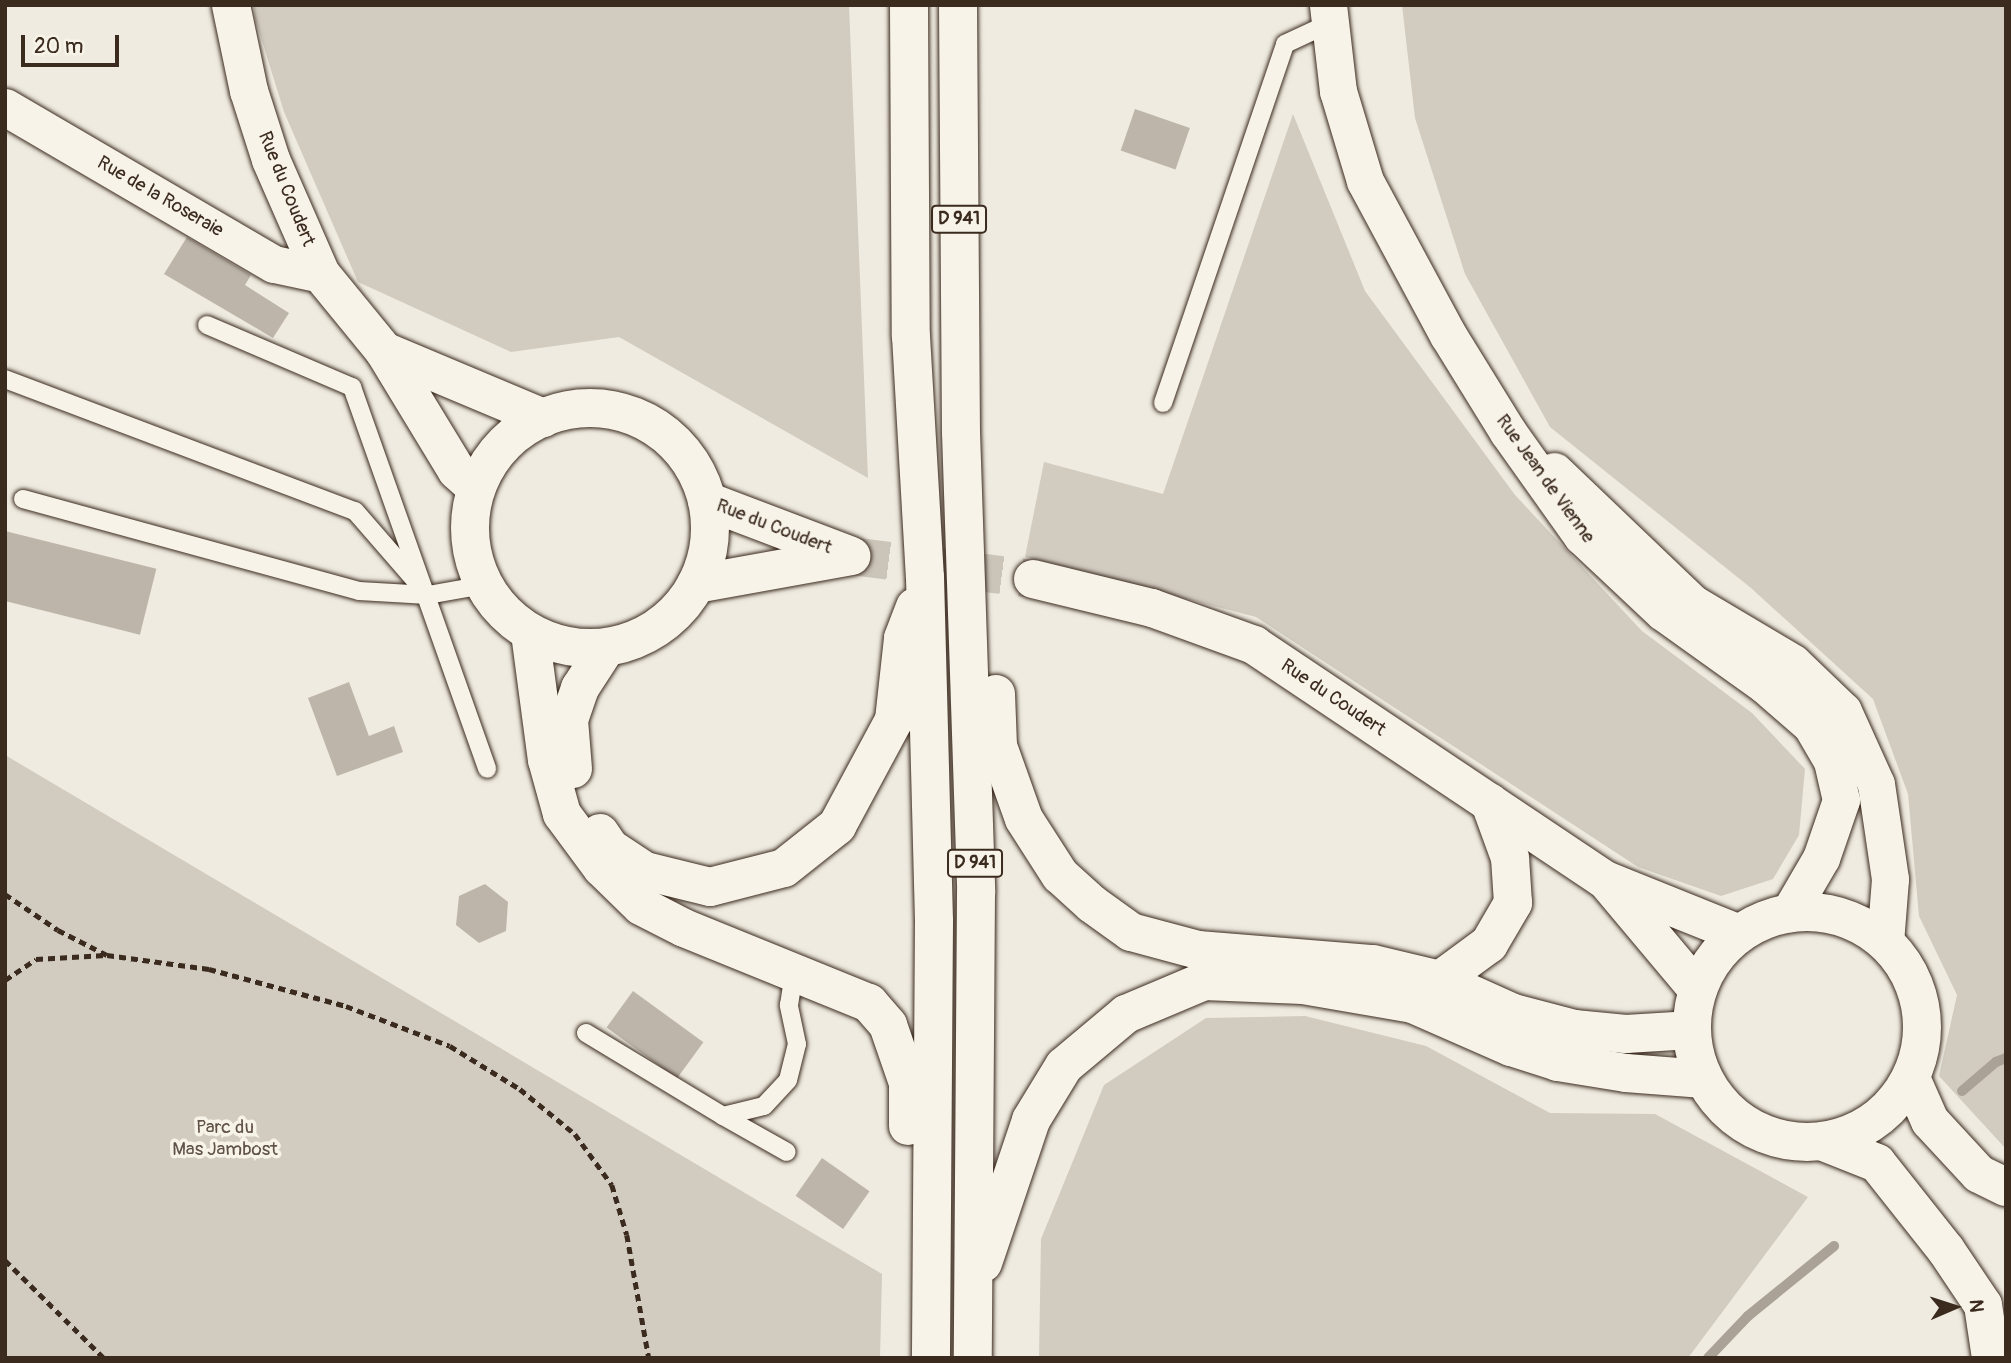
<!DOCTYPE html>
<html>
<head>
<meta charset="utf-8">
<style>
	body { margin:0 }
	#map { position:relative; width:2011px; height:1363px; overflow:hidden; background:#efebe0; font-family:Pangolin,sans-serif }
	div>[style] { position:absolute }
	.green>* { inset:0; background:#d1cbc0 }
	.stream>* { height:10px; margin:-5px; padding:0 5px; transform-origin:5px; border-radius:5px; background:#aaa296 }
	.building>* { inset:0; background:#bdb5aa; transform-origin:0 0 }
	.secondary-tunnel>* { height:38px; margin-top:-19px; transform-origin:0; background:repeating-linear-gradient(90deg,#cbc4b9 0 38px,transparent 0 57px) }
	.path>* { height:4.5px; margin-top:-2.25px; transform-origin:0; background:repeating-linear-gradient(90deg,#3b2a1e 0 7px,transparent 0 12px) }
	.roads { filter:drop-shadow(0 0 2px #3b2a1e) drop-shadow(0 0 2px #3b2a1e) }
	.lane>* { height:18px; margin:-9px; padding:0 9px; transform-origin:9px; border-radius:9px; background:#f7f3e8 }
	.street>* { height:37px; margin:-18.5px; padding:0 18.5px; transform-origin:18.5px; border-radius:18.5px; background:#f7f3e8 }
	.secondary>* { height:38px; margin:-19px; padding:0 19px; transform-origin:19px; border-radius:19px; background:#f7f3e8 }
	.secondary>.ring { margin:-19px; padding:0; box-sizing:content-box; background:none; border:38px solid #f7f3e8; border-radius:50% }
	.highway>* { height:38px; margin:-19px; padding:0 19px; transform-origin:19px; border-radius:19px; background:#f7f3e8 }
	span { translate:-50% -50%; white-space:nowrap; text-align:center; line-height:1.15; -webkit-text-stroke:7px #f7f3e8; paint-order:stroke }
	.shield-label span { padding:2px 5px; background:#f7f3e8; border:2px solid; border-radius:5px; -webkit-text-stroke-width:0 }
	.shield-label { font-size:18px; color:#3b2a1e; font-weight:700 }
	.street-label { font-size:19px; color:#3b2a1e }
	.park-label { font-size:19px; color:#605246 }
	.frame { position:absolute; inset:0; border:7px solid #3b2a1e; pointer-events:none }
	.north { position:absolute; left:1920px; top:1272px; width:70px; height:70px; -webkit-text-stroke:5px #f7f3e8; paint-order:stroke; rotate:87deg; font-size:19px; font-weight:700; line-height:28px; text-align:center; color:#3b2a1e }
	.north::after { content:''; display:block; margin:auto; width:24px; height:32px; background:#3b2a1e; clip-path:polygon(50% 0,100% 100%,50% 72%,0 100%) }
	.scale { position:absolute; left:21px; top:35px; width:98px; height:32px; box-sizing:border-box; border:4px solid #3b2a1e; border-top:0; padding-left:9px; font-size:21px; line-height:24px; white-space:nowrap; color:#3b2a1e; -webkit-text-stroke:5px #f7f3e8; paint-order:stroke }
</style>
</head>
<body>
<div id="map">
	<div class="green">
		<i style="clip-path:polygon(254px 5px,849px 5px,868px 478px,619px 337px,511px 352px,358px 282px,284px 112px,255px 18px)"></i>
		<i style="clip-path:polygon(1402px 5px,2006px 5px,2006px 1149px,1939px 1076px,1957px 995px,1919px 916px,1908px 794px,1873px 699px,1751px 588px,1550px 427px,1465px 274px,1415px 118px)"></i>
		<i style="clip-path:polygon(1293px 114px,1365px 291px,1515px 495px,1642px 631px,1752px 713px,1805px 769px,1799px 835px,1773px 879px,1721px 896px,1638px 867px,1256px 617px,1025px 557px,1044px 462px,1163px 494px)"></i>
		<i style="clip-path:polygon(5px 755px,882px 1274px,880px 1358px,5px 1358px)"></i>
		<i style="clip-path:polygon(1305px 1016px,1426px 1046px,1550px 1113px,1655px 1114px,1808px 1197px,1688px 1358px,1039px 1358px,1041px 1239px,1104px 1085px,1206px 1018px)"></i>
	</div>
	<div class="stream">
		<i style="left:1962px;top:1091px;width:45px;rotate:-40.5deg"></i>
		<i style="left:1996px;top:1062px;width:11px;rotate:-22deg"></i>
		<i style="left:1708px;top:1358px;width:58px;rotate:-46.4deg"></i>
		<i style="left:1748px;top:1316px;width:111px;rotate:-39.1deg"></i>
	</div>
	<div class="building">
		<i style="left:1135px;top:109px;width:58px;height:44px;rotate:19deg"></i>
		<i style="clip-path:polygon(187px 237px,251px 275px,245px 285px,289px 313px,273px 338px,164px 274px)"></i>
		<i style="left:5px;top:531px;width:156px;height:68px;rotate:14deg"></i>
		<i style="clip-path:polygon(349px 682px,369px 736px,394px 726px,403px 752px,337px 776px,308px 698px)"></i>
		<i style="clip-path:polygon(485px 884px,508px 902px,506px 931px,479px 943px,456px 925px,459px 896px)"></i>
		<i style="left:633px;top:991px;width:87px;height:45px;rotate:36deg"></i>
		<i style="left:822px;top:1158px;width:58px;height:46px;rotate:35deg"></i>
	</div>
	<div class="secondary-tunnel">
		<i style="left:851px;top:556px;width:183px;rotate:7.2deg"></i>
	</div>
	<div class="path">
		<i style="left:5px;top:894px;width:64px;rotate:34.2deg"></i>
		<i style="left:58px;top:930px;width:55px;rotate:27deg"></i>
		<i style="left:107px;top:955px;width:103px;rotate:7.8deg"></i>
		<i style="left:209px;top:969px;width:142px;rotate:15.1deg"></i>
		<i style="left:346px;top:1006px;width:111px;rotate:21deg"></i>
		<i style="left:450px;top:1046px;width:82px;rotate:31.6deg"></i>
		<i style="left:520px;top:1089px;width:71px;rotate:39.3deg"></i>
		<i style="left:575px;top:1134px;width:63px;rotate:54deg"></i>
		<i style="left:612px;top:1185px;width:52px;rotate:73.3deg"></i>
		<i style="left:627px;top:1235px;width:125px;rotate:79.9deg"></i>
		<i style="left:5px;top:980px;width:37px;rotate:-34deg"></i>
		<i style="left:36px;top:959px;width:70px;rotate:-3.3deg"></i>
		<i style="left:5px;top:1260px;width:139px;rotate:44.7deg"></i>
	</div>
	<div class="roads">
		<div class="lane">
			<i style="left:207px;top:325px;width:158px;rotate:23.2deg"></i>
			<i style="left:352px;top:387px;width:405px;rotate:70.5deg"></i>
			<i style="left:5px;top:379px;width:374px;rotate:20.7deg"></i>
			<i style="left:355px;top:511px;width:101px;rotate:49deg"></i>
			<i style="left:1163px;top:403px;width:379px;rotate:-71.2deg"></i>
			<i style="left:1285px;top:44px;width:47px;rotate:-24.9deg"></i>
			<i style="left:23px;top:499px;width:348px;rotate:15.3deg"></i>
			<i style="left:359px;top:591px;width:69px;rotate:3.3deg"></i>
			<i style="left:428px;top:595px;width:57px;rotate:-10.1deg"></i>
			<i style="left:586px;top:1033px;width:160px;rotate:31.2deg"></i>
			<i style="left:723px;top:1116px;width:42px;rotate:-13.7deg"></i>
			<i style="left:764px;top:1106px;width:35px;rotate:-47deg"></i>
			<i style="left:788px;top:1080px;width:37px;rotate:-76deg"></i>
			<i style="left:797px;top:1044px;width:40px;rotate:-102deg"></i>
			<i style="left:789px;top:1005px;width:32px;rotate:-81deg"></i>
			<i style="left:723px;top:1116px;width:73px;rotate:29.4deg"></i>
		</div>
		<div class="street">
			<i style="left:1328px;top:5px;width:87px;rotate:83.4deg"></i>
			<i style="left:1338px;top:91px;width:94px;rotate:73.3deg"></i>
			<i style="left:1365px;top:181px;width:175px;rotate:61.7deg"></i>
			<i style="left:1448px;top:335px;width:114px;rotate:58.3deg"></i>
			<i style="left:1508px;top:432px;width:128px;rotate:54.6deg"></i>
			<i style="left:1582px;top:536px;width:111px;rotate:43.2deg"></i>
			<i style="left:1663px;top:612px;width:125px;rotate:35.6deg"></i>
			<i style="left:1765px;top:685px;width:61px;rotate:41deg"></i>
			<i style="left:1811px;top:725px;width:42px;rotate:59.7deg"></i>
			<i style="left:1832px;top:761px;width:40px;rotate:77deg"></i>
			<i style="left:1841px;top:800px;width:61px;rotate:109deg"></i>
			<i style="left:1821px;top:858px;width:64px;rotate:120.2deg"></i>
			<i style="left:5px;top:107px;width:311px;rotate:30.3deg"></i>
			<i style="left:274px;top:264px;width:48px;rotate:12deg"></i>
			<i style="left:1554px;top:471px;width:191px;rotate:43.7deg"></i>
			<i style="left:1692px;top:603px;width:117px;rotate:30.7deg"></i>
			<i style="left:1793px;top:663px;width:69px;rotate:43.8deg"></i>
			<i style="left:1843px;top:711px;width:80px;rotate:65.7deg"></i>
			<i style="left:1876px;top:784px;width:96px;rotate:81.6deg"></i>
			<i style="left:1890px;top:879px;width:63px;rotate:94.5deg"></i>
		</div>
		<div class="secondary">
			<i style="left:231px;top:5px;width:88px;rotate:78.2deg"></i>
			<i style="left:249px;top:91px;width:72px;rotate:72.3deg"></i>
			<i style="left:271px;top:160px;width:124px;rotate:66.3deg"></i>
			<i style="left:321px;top:274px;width:99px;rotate:50.7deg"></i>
			<i style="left:384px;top:351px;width:140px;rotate:58.7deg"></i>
			<i style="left:457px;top:471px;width:25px;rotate:42deg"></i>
			<i style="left:384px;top:351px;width:173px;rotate:22.8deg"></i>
			<i class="ring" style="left:470px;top:408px;width:202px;height:202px"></i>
			<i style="left:707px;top:501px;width:152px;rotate:20.8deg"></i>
			<i style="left:1033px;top:579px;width:122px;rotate:13.7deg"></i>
			<i style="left:1152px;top:608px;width:109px;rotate:19.9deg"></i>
			<i style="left:1254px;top:645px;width:422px;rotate:33.8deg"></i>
			<i style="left:1605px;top:880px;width:144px;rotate:21.9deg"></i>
			<i style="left:696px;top:584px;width:158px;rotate:-10.2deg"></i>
			<i style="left:1609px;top:884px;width:138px;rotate:50deg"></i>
			<i class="ring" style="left:1692px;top:912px;width:192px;height:192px"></i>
			<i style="left:1911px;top:1078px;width:47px;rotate:66.2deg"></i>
			<i style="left:1930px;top:1121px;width:72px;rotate:47.2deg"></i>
			<i style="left:1979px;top:1174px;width:30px;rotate:26deg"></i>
			<i style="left:1824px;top:1142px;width:57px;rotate:21.6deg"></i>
			<i style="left:1877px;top:1163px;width:111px;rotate:51.6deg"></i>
			<i style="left:1946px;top:1250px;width:66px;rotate:56.1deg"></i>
			<i style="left:1983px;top:1305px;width:54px;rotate:81.4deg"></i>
		</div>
		<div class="highway">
			<i style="left:909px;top:5px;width:331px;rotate:89.7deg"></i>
			<i style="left:911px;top:336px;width:241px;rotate:86.7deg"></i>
			<i style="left:925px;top:577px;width:344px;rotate:88.5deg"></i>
			<i style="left:934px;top:921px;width:437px;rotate:90.4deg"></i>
			<i style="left:958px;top:5px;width:427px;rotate:89.6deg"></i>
			<i style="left:961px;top:432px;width:461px;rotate:88.1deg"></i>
			<i style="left:976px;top:893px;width:465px;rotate:90.4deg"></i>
			<i style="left:530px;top:633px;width:128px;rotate:82.4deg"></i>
			<i style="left:547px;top:760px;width:56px;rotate:74.5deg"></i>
			<i style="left:562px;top:814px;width:67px;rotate:53.5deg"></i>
			<i style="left:602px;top:868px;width:54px;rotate:44.3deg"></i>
			<i style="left:641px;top:906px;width:48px;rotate:27.1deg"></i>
			<i style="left:684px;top:928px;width:200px;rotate:22.1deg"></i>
			<i style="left:869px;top:1003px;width:29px;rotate:49deg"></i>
			<i style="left:888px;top:1025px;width:61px;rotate:71deg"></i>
			<i style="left:908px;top:1083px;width:43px;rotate:90deg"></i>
			<i style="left:996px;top:694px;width:52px;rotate:87.8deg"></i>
			<i style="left:998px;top:746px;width:77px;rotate:70.4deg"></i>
			<i style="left:1024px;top:819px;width:67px;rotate:57.3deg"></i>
			<i style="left:1060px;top:875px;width:43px;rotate:42.2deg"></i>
			<i style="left:1092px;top:904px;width:48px;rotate:35.7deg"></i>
			<i style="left:1131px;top:932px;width:69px;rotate:15deg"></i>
			<i style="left:1198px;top:950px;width:176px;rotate:4.6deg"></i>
			<i style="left:1373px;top:964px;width:69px;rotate:13.4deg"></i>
			<i style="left:1440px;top:980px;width:80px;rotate:24.3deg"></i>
			<i style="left:1513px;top:1013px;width:63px;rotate:14.7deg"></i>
			<i style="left:1574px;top:1029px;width:52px;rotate:5.5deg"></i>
			<i style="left:1626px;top:1034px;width:66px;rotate:-3.5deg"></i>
			<i style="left:573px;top:769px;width:49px;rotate:-94.7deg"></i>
			<i style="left:569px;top:720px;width:34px;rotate:-71deg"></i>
			<i style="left:580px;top:688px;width:48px;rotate:-57deg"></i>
			<i style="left:600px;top:833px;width:18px;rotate:56deg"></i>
			<i style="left:610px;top:848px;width:42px;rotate:33.3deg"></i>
			<i style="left:645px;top:871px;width:67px;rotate:13.8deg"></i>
			<i style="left:710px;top:887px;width:76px;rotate:-14.4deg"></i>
			<i style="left:784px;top:868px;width:68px;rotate:-38.4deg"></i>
			<i style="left:837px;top:826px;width:120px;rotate:-61.7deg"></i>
			<i style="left:894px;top:720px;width:82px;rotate:-83.7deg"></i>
			<i style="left:903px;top:638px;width:33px;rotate:-69deg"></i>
			<i style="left:1440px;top:980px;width:61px;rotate:-36.3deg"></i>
			<i style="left:1489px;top:944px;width:48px;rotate:-59.7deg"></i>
			<i style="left:1513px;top:903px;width:45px;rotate:-93.8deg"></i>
			<i style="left:1510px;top:858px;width:59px;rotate:-110deg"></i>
			<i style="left:983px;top:1263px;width:151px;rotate:-71.4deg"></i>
			<i style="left:1031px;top:1120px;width:63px;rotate:-58.6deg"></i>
			<i style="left:1064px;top:1066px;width:81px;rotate:-40deg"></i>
			<i style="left:1126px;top:1014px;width:85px;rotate:-22.9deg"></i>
			<i style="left:1204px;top:981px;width:99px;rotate:2.3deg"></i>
			<i style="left:1303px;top:985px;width:112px;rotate:9.8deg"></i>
			<i style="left:1413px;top:1004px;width:107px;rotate:23.7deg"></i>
			<i style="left:1511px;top:1047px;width:49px;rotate:17.7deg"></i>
			<i style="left:1558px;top:1062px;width:69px;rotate:9.2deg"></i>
			<i style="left:1626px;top:1073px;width:78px;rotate:4.4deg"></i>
		</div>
	</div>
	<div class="shield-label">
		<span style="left:959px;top:219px">D 941</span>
		<span style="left:975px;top:863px">D 941</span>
	</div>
	<div class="street-label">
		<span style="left:286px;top:189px;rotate:68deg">Rue du Coudert</span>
		<span style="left:160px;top:197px;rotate:30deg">Rue de la Roseraie</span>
		<span style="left:1545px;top:479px;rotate:54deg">Rue Jean de Vienne</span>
		<span style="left:774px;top:527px;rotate:21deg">Rue du Coudert</span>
		<span style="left:1333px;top:698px;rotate:34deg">Rue du Coudert</span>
	</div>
	<div class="park-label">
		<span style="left:225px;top:1139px">Parc du<br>Mas Jambost</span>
	</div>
	<div class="frame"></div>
	<div class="north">N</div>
	<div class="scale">20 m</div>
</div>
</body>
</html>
